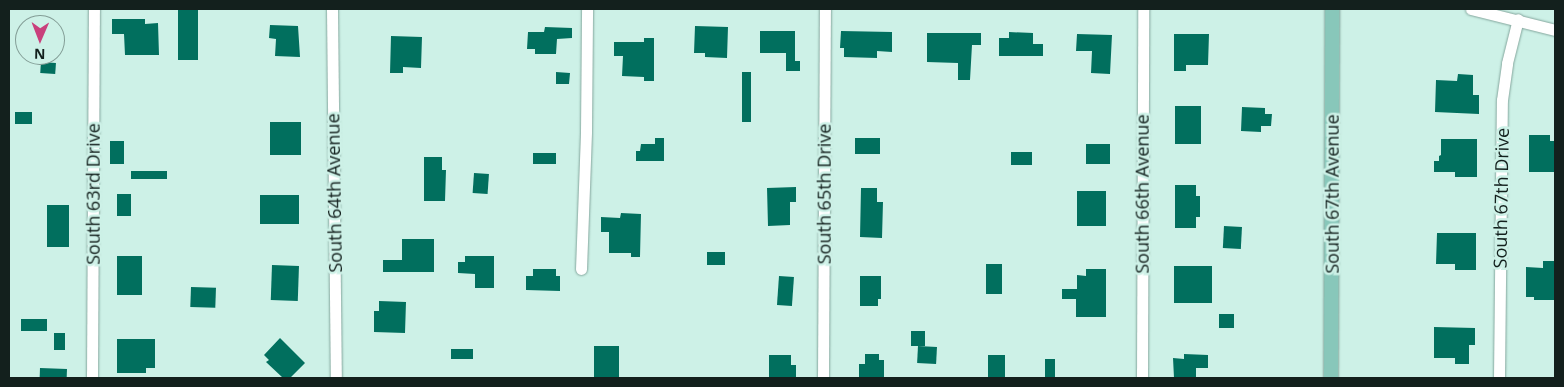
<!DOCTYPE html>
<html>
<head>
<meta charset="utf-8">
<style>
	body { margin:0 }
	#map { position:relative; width:1564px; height:387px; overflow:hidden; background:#cdf1e7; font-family:"Open Sans",sans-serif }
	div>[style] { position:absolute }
	.building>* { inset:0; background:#016f5e; transform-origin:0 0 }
	.roads { filter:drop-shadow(0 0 1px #84a69d) drop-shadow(0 0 1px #84a69d) }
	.minor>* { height:11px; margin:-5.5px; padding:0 5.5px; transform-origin:5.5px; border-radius:5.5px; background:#fff }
	.major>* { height:14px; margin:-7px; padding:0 7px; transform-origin:7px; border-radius:7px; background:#88c7ba }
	span { translate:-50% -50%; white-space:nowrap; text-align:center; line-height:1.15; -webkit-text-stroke:5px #cdf1e7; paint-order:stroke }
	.street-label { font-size:18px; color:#13201d }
	.frame { position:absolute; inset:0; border:10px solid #13201d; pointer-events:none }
	.north { position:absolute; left:15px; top:15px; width:50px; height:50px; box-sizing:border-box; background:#cdf1e7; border:1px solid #839d96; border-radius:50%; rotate:181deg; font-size:14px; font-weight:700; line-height:20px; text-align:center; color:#13201d }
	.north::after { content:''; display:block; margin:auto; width:18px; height:22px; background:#c9407c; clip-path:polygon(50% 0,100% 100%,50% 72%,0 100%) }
</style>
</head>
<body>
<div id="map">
	<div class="building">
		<i style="left:178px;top:10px;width:20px;height:50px"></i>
		<i style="clip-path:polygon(112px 19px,145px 19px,145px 24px,158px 23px,159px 55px,125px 55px,124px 34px,112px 34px)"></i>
		<i style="clip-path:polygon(270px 25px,298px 26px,300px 57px,275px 56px,276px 39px,269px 38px)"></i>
		<i style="clip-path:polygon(695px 26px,728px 27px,727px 58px,705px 57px,705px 53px,694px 53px)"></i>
		<i style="clip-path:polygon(545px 27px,572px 28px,572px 38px,557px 39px,556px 54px,535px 54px,535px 49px,527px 49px,528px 32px,544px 32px)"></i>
		<i style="clip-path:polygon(760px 31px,795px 31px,795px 61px,800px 61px,800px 71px,786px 71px,786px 53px,760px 53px)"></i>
		<i style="clip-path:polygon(841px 31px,892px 32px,892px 52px,877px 51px,877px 58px,844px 57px,844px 48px,840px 48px)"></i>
		<i style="clip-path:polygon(1009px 32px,1033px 33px,1033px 44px,1043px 44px,1043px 56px,999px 56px,999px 38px,1009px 38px)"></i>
		<i style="clip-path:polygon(927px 33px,981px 33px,981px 45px,972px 45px,970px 80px,958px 80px,958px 63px,927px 62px)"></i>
		<i style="clip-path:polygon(1077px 34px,1112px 35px,1110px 74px,1091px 73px,1092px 51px,1076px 51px)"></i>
		<i style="clip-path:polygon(1174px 34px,1209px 34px,1208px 65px,1186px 65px,1186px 71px,1174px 71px)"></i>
		<i style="clip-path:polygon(391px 36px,422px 37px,421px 68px,403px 67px,403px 73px,390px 73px)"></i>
		<i style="clip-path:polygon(644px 38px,654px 38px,654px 81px,644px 81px,644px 77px,622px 76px,623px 56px,614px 56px,614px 42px,644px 42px)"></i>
		<i style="left:41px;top:62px;width:15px;height:11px;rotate:4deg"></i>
		<i style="clip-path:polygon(556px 72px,570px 73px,569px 84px,556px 84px)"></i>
		<i style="left:742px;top:72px;width:9px;height:50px"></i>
		<i style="clip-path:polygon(1458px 74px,1473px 75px,1473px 95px,1479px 95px,1479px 114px,1435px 112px,1436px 80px,1457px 81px)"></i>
		<i style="left:1175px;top:106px;width:26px;height:38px"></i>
		<i style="clip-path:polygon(1242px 107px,1265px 108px,1265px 114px,1272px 114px,1271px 126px,1261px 126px,1261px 132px,1241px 131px)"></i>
		<i style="left:15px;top:112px;width:17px;height:12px"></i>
		<i style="left:270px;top:122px;width:31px;height:33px"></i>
		<i style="clip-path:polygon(1529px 135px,1550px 135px,1550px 141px,1555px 141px,1555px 172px,1529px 172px)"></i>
		<i style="clip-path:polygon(655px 138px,664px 138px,664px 161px,636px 161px,636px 151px,640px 151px,641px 144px,655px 144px)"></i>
		<i style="left:855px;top:138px;width:25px;height:16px"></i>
		<i style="clip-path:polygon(1441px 139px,1477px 139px,1477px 177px,1455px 177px,1455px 172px,1434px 172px,1434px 161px,1439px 161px,1439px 156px,1441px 155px)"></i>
		<i style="left:110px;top:141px;width:14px;height:23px"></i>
		<i style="left:1086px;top:144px;width:24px;height:20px"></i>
		<i style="left:1011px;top:152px;width:21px;height:13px"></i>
		<i style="left:533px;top:153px;width:23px;height:11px"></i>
		<i style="clip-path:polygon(424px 157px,442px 157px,442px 170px,446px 170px,445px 201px,424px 201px)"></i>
		<i style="left:131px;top:171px;width:36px;height:8px"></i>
		<i style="left:474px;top:173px;width:15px;height:20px;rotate:4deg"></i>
		<i style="clip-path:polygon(1175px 185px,1196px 185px,1196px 196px,1200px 196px,1200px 217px,1196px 217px,1196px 228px,1175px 228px)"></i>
		<i style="clip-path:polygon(796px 187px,796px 202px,790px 202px,790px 225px,768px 226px,767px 188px)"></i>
		<i style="clip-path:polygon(861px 188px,877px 188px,877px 202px,883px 202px,882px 238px,860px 237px)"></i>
		<i style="left:1077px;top:191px;width:29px;height:35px"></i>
		<i style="left:117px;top:194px;width:14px;height:22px"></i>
		<i style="left:260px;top:195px;width:39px;height:29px"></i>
		<i style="left:47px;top:205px;width:22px;height:42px"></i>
		<i style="clip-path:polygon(621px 213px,641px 214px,640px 257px,631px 257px,631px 253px,609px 253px,609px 232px,601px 232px,601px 217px,620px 218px)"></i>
		<i style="left:1224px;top:226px;width:18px;height:22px;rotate:3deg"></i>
		<i style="clip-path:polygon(1437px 233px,1476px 233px,1476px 270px,1455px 270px,1455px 264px,1436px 264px)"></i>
		<i style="clip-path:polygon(402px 239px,434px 239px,434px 272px,383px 272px,383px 260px,402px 260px)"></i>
		<i style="left:707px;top:252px;width:18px;height:13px"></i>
		<i style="left:142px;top:256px;width:39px;height:25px;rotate:90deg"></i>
		<i style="clip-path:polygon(465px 256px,494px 256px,494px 288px,475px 288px,475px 274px,458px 273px,458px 262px,465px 262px)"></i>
		<i style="clip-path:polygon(1543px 261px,1555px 261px,1555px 300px,1534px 300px,1534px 297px,1526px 297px,1526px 267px,1543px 268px)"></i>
		<i style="left:986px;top:264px;width:16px;height:30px"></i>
		<i style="left:272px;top:265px;width:27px;height:35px;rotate:2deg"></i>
		<i style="left:1174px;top:266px;width:38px;height:37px"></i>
		<i style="clip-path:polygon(533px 269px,556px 269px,556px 276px,560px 276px,560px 291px,526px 290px,526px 276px,533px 276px)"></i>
		<i style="clip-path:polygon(1086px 269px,1106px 269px,1106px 317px,1076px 317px,1076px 299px,1062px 299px,1062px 289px,1077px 289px,1077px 275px,1086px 276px)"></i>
		<i style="left:779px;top:276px;width:15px;height:29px;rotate:4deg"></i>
		<i style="clip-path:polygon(860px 276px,881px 276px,881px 299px,878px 299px,878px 306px,860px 306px)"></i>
		<i style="left:191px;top:287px;width:25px;height:20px;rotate:2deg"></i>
		<i style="clip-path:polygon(379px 301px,406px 302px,405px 333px,374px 332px,374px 311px,379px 311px)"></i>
		<i style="left:1234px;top:314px;width:14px;height:15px;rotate:90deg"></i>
		<i style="left:21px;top:319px;width:26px;height:12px"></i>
		<i style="clip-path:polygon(1434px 327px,1475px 328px,1475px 345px,1469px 345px,1469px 364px,1455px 364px,1455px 358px,1434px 358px)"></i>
		<i style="left:911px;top:331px;width:14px;height:15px"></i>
		<i style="left:54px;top:333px;width:11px;height:17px"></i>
		<i style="clip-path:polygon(280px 338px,305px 363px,290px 378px,283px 378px,266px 362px,269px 360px,264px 355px)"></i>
		<i style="clip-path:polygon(117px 339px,155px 339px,155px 368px,146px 368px,146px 373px,117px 373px)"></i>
		<i style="left:594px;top:346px;width:25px;height:32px"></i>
		<i style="left:918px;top:346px;width:19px;height:17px;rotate:3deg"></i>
		<i style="left:451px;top:349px;width:22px;height:10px"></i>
		<i style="clip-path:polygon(865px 354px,879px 354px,879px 360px,884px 360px,884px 378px,859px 378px,859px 364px,865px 364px)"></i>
		<i style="clip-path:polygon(1184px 354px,1208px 355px,1208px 368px,1196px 368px,1196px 378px,1174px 378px,1173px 358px,1184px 359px)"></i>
		<i style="clip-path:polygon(769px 355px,791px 355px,791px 365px,796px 365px,796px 378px,769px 377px)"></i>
		<i style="left:988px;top:355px;width:17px;height:22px"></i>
		<i style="left:1045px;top:359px;width:10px;height:19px"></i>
		<i style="left:40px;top:368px;width:27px;height:10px;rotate:2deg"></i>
	</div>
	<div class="roads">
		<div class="minor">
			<i style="left:332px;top:9px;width:369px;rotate:89.4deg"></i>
			<i style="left:1471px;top:9px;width:87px;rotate:14deg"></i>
			<i style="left:581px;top:269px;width:138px;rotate:-87.9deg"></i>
			<i style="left:586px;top:131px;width:122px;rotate:-89.5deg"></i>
			<i style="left:92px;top:378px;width:369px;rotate:-89.7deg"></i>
			<i style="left:823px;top:378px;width:369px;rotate:-89.7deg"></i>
			<i style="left:1142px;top:378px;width:369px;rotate:-89.8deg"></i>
			<i style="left:1499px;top:378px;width:278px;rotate:-89.4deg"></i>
			<i style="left:1502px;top:100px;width:37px;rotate:-82deg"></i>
			<i style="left:1507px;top:63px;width:45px;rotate:-76deg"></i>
		</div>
		<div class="major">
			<i style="left:1331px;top:378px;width:369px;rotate:-89.8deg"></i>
		</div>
	</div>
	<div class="street-label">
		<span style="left:334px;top:193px;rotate:-91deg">South 64th Avenue</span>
		<span style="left:93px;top:194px;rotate:-90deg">South 63rd Drive</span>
		<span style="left:824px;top:194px;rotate:-90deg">South 65th Drive</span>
		<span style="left:1142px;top:194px;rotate:-90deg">South 66th Avenue</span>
		<span style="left:1332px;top:194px;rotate:-90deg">South 67th Avenue</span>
		<span style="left:1501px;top:198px;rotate:-89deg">South 67th Drive</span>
	</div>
	<div class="frame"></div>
	<div class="north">N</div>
</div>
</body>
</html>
